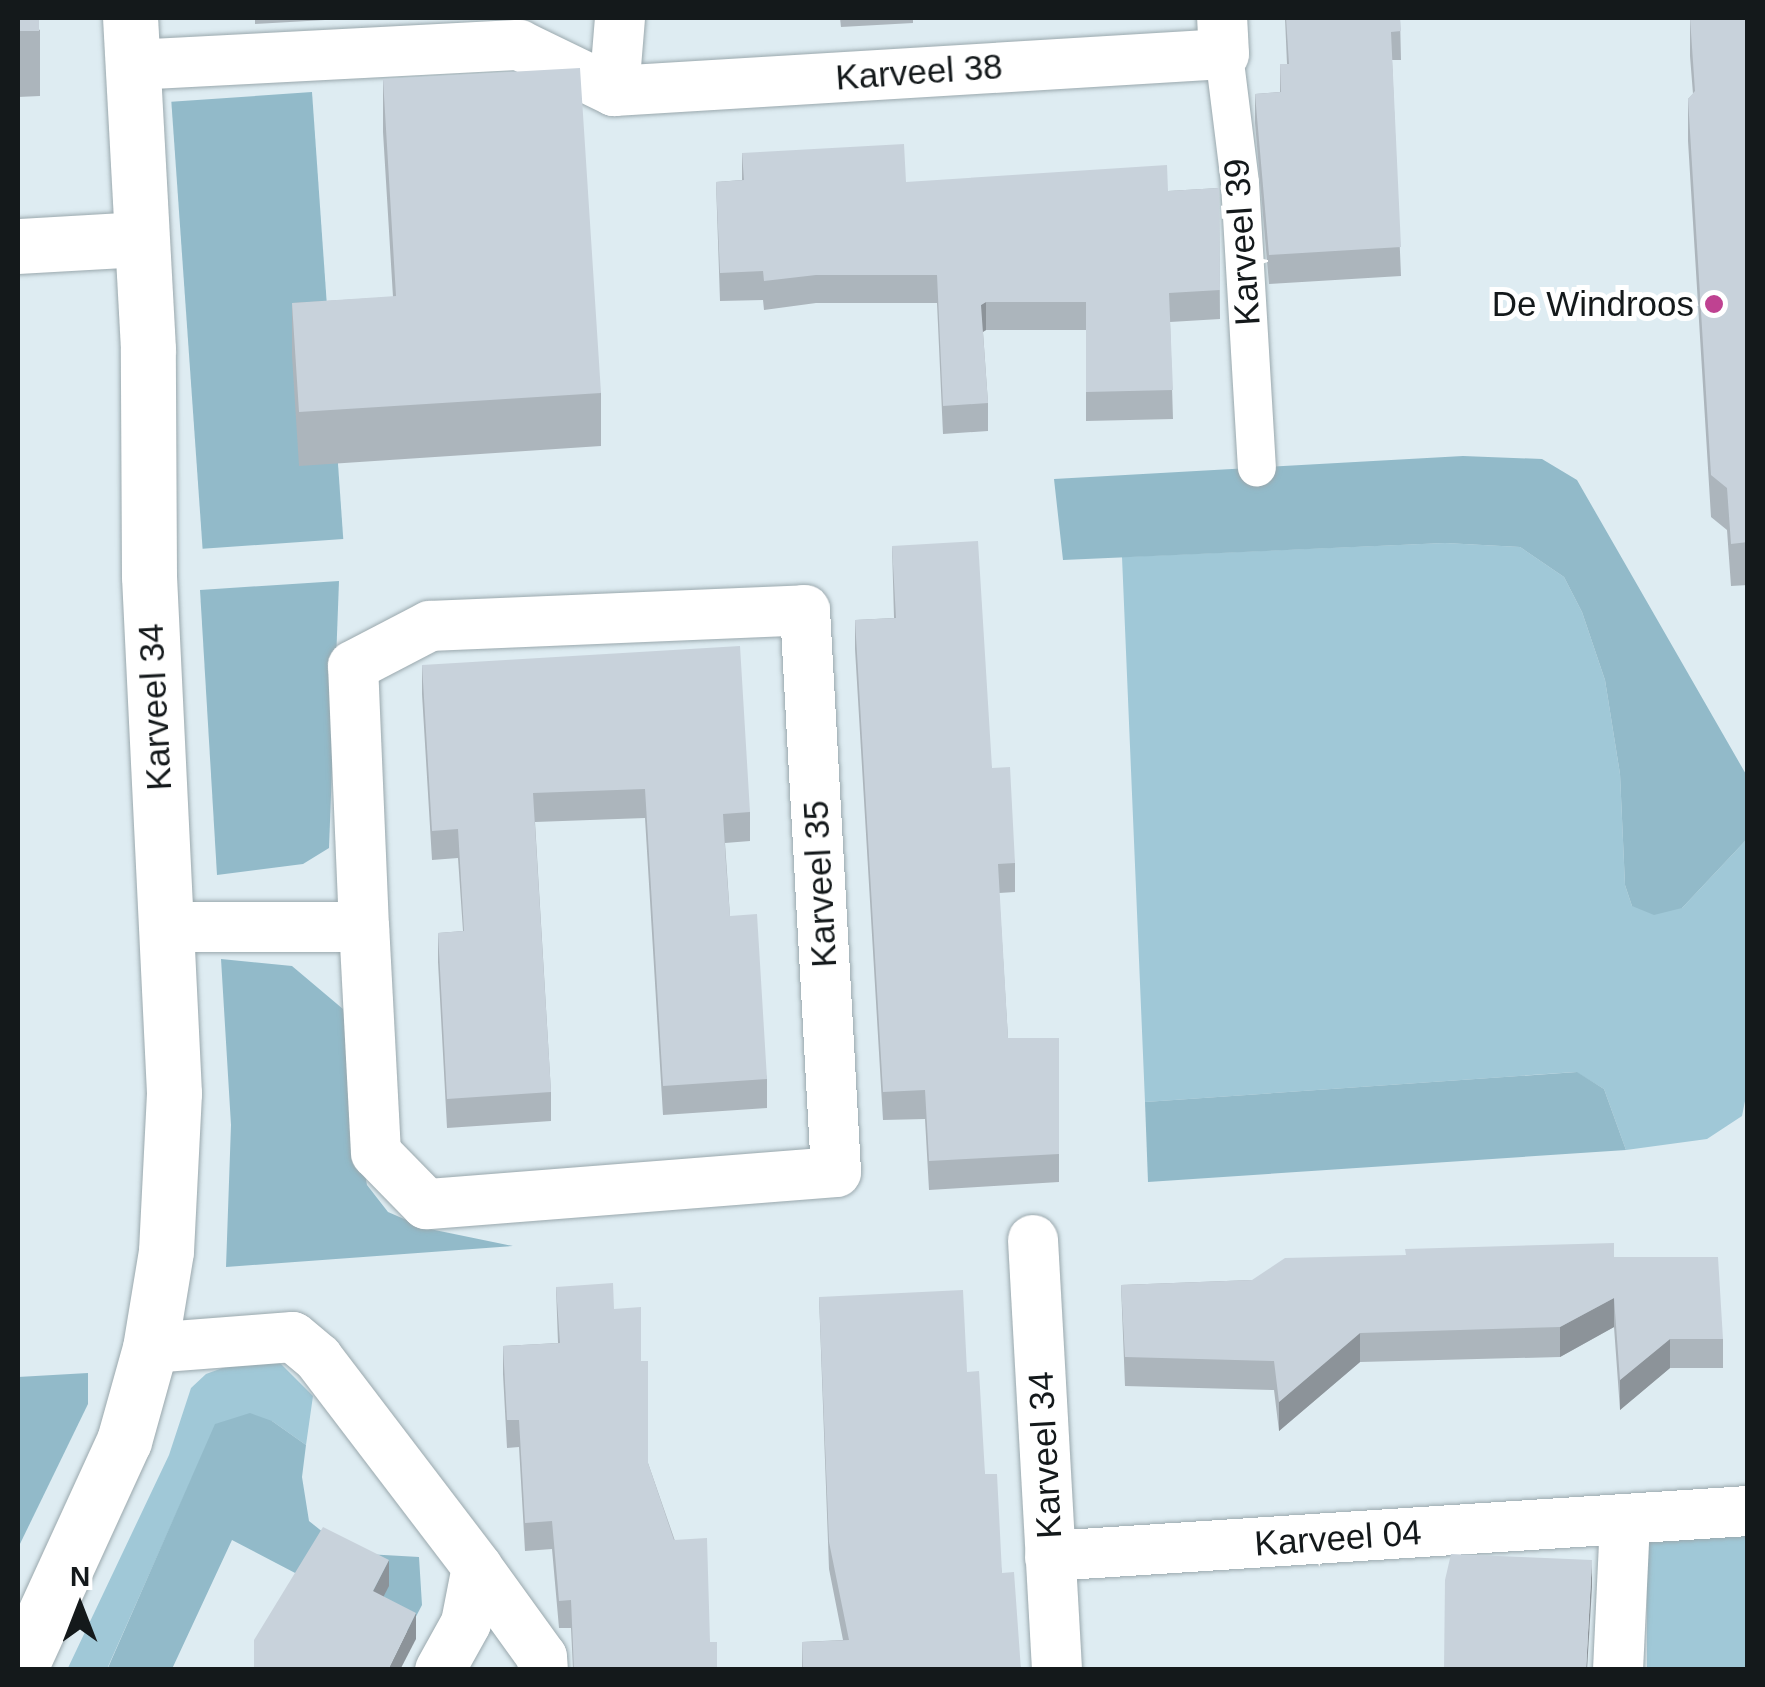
<!DOCTYPE html>
<html>
<head>
<meta charset="utf-8">
<style>
	body { margin:0 }
	#map { position:relative; width:1765px; height:1687px; overflow:hidden; background:#deecf2; font-family:Helvetica,sans-serif }
	div>[style] { position:absolute }
	.green>* { inset:0; background:#a0c8d7; transform-origin:0 0 }
	.forest>* { inset:0; background:#92bac9; transform-origin:0 0 }
	.roads { filter:drop-shadow(0 0 2px #9aa8ad) drop-shadow(0 0 2px #9aa8ad) }
	.pedestrian>* { height:38px; margin:-19px; padding:0 19px; transform-origin:19px; border-radius:19px; background:#fff }
	.minor>* { height:50px; margin:-25px; padding:0 25px; transform-origin:25px; border-radius:25px; background:#fff }
	.tertiary>* { height:55px; margin:-27.5px; padding:0 27.5px; transform-origin:27.5px; border-radius:27.5px; background:#fff }
	.wall>* { inset:0; background:#acb5bc }
	.shaded-wall>* { inset:0; background:#8c9399 }
	.building>* { inset:0; background:#c8d2db; transform-origin:0 0 }
	.dots>* { width:28px; height:28px; translate:-50% -50%; box-sizing:border-box; border:5px solid #fff; border-radius:50% }
	span { translate:-50% -50%; white-space:nowrap; text-align:center; line-height:1.15; -webkit-text-stroke:10px #fff; paint-order:stroke }
	.street-label { font-size:35px; color:#14191b }
	.poi-label { font-size:35px; color:#14191b }
	.right { translate:-100% -50%; text-align:right }
	.frame { position:absolute; inset:0; border:20px solid #14191b; pointer-events:none }
	.north { position:absolute; left:30px; top:1557px; width:100px; height:100px; -webkit-text-stroke:8px #fff; paint-order:stroke; rotate:0deg; font-size:28px; font-weight:700; line-height:40px; text-align:center; color:#14191b }
	.north::after { content:''; display:block; margin:auto; width:35px; height:45px; background:#14191b; clip-path:polygon(50% 0,100% 100%,50% 72%,0 100%) }
</style>
</head>
<body>
<div id="map">
	<div class="green">
		<i style="clip-path:polygon(1445px 543px,1520px 547px,1564px 577px,1582px 612px,1605px 680px,1620px 774px,1625px 885px,1632px 906px,1682px 908px,1747px 839px,1748px 1086px,1742px 1116px,1707px 1139px,1626px 1150px,1604px 1089px,1576px 1072px,1145px 1102px,1122px 557px)"></i>
		<i style="clip-path:polygon(279px 1362px,313px 1396px,306px 1445px,272px 1421px,216px 1424px,107px 1669px,67px 1670px,169px 1455px,191px 1388px,206px 1374px,228px 1366px)"></i>
		<i style="left:1747px;top:1532px;width:137px;height:100px;rotate:90deg"></i>
	</div>
	<div class="forest">
		<i style="left:312px;top:92px;width:448px;height:141px;rotate:86deg"></i>
		<i style="clip-path:polygon(1463px 456px,1542px 459px,1577px 480px,1747px 776px,1747px 839px,1682px 908px,1654px 915px,1632px 906px,1625px 885px,1620px 774px,1605px 680px,1582px 612px,1564px 577px,1520px 547px,1445px 543px,1063px 560px,1054px 479px)"></i>
		<i style="clip-path:polygon(339px 581px,329px 848px,303px 864px,217px 875px,200px 590px)"></i>
		<i style="clip-path:polygon(221px 959px,292px 966px,356px 1020px,356px 1126px,367px 1185px,388px 1212px,425px 1228px,513px 1246px,226px 1267px,231px 1125px)"></i>
		<i style="clip-path:polygon(1577px 1072px,1604px 1089px,1626px 1150px,1148px 1182px,1145px 1102px)"></i>
		<i style="clip-path:polygon(88px 1373px,88px 1404px,18px 1548px,18px 1377px)"></i>
		<i style="clip-path:polygon(250px 1413px,272px 1421px,306px 1445px,302px 1477px,309px 1521px,349px 1553px,419px 1557px,422px 1605px,408px 1632px,232px 1540px,172px 1669px,107px 1670px,215px 1424px)"></i>
	</div>
	<div class="roads">
		<div class="pedestrian">
			<i style="left:1224px;top:54px;width:130px;rotate:82.9deg"></i>
			<i style="left:1240px;top:183px;width:285px;rotate:86.6deg"></i>
		</div>
		<div class="minor">
			<i style="left:134px;top:65px;width:386px;rotate:-3deg"></i>
			<i style="left:519px;top:45px;width:106px;rotate:25.8deg"></i>
			<i style="left:614px;top:91px;width:611px;rotate:-3.47deg"></i>
			<i style="left:1224px;top:54px;width:36px;rotate:-93deg"></i>
			<i style="left:614px;top:91px;width:73px;rotate:-85.3deg"></i>
			<i style="left:166px;top:927px;width:198px"></i>
			<i style="left:364px;top:927px;width:261px;rotate:-92.4deg"></i>
			<i style="left:353px;top:666px;width:87px;rotate:-27.5deg"></i>
			<i style="left:430px;top:626px;width:375px;rotate:-2.4deg"></i>
			<i style="left:805px;top:610px;width:563px;rotate:86.84deg"></i>
			<i style="left:836px;top:1172px;width:411px;rotate:175.5deg"></i>
			<i style="left:426px;top:1204px;width:71px;rotate:-134.4deg"></i>
			<i style="left:376px;top:1153px;width:226px;rotate:-93deg"></i>
			<i style="left:1033px;top:1240px;width:431px;rotate:86.8deg"></i>
			<i style="left:150px;top:1348px;width:143px;rotate:-4.4deg"></i>
			<i style="left:293px;top:1337px;width:33px;rotate:40deg"></i>
			<i style="left:318px;top:1358px;width:263px;rotate:52.7deg"></i>
			<i style="left:477px;top:1567px;width:111px;rotate:54.2deg"></i>
			<i style="left:542px;top:1657px;width:13px;rotate:86deg"></i>
			<i style="left:1050px;top:1556px;width:699px;rotate:-3.69deg"></i>
			<i style="left:440px;top:1670px;width:54px;rotate:-61deg"></i>
			<i style="left:466px;top:1623px;width:57px;rotate:-78.9deg"></i>
			<i style="left:1618px;top:1670px;width:150px;rotate:-87.3deg"></i>
		</div>
		<div class="tertiary">
			<i style="left:18px;top:246px;width:121px;rotate:-3.3deg"></i>
			<i style="left:19px;top:1670px;width:252px;rotate:-65.4deg"></i>
			<i style="left:124px;top:1441px;width:97px;rotate:-74.4deg"></i>
			<i style="left:150px;top:1348px;width:98px;rotate:-80.6deg"></i>
			<i style="left:166px;top:1251px;width:158px;rotate:-87.1deg"></i>
			<i style="left:174px;top:1093px;width:518px;rotate:-92.77deg"></i>
			<i style="left:149px;top:576px;width:227px;rotate:-90.3deg"></i>
			<i style="left:148px;top:349px;width:331px;rotate:-93.1deg"></i>
		</div>
	</div>
	<div class="wall">
		<i style="clip-path:polygon(18px 18px,40px 30px,40px 96px,18px 97px)"></i>
		<i style="clip-path:polygon(255px 18px,360px 18px,255px 24px)"></i>
		<i style="clip-path:polygon(840px 18px,913px 18px,913px 23px,841px 27px)"></i>
		<i style="clip-path:polygon(1285px 18px,1400px 18px,1401px 60px,1392px 60px,1401px 276px,1269px 284px,1255px 123px,1255px 94px,1280px 92px,1280px 64px,1287px 64px)"></i>
		<i style="clip-path:polygon(1690px 18px,1748px 18px,1748px 585px,1731px 586px,1727px 530px,1711px 517px,1688px 141px,1688px 99px,1693px 94px,1690px 56px)"></i>
		<i style="clip-path:polygon(383px 79px,601px 393px,601px 446px,299px 466px,292px 356px,292px 303px,393px 297px,383px 132px)"></i>
		<i style="clip-path:polygon(742px 153px,906px 182px,1168px 191px,1219px 188px,1220px 319px,1170px 322px,1173px 419px,1086px 421px,1086px 330px,986px 330px,983px 332px,988px 403px,988px 431px,943px 434px,937px 303px,816px 303px,764px 310px,763px 300px,720px 301px,716px 182px,742px 180px)"></i>
		<i style="clip-path:polygon(892px 546px,992px 768px,1015px 863px,1015px 892px,999px 893px,1008px 1038px,1059px 1038px,1059px 1182px,929px 1190px,925px 1119px,883px 1120px,855px 649px,855px 620px,894px 618px)"></i>
		<i style="clip-path:polygon(422px 665px,750px 812px,750px 841px,725px 843px,730px 916px,767px 1079px,767px 1108px,663px 1115px,645px 818px,535px 822px,551px 1092px,551px 1121px,447px 1128px,438px 962px,438px 933px,463px 931px,458px 858px,432px 860px,422px 694px)"></i>
		<i style="clip-path:polygon(1614px 1257px,1723px 1339px,1723px 1368px,1670px 1368px,1620px 1410px,1614px 1327px,1560px 1357px,1360px 1362px,1279px 1431px,1274px 1390px,1125px 1386px,1121px 1285px,1252px 1280px)"></i>
		<i style="clip-path:polygon(556px 1287px,614px 1309px,641px 1361px,648px 1463px,710px 1642px,717px 1670px,573px 1670px,571px 1628px,559px 1628px,552px 1549px,525px 1551px,519px 1447px,507px 1448px,503px 1374px,503px 1346px,558px 1343px)"></i>
		<i style="clip-path:polygon(819px 1297px,967px 1372px,1002px 1573px,1021px 1670px,802px 1670px,802px 1642px,843px 1640px,829px 1569px)"></i>
	</div>
	<div class="shaded-wall">
		<i style="clip-path:polygon(986px 302px,986px 330px,981px 333px,981px 305px)"></i>
		<i style="clip-path:polygon(1614px 1298px,1614px 1327px,1560px 1357px,1560px 1327px)"></i>
		<i style="clip-path:polygon(1360px 1333px,1360px 1362px,1279px 1431px,1279px 1402px)"></i>
		<i style="clip-path:polygon(1670px 1339px,1670px 1368px,1620px 1410px,1620px 1380px)"></i>
		<i style="clip-path:polygon(389px 1560px,389px 1586px,373px 1617px,373px 1591px)"></i>
		<i style="clip-path:polygon(1592px 1560px,1592px 1587px,1587px 1670px,1586px 1670px)"></i>
		<i style="clip-path:polygon(416px 1613px,416px 1639px,400px 1670px,388px 1670px)"></i>
	</div>
	<div class="building">
		<i style="left:18px;top:18px;width:21px;height:13px"></i>
		<i style="clip-path:polygon(1286px 18px,1400px 18px,1401px 31px,1391px 32px,1401px 247px,1269px 255px,1255px 94px,1281px 92px,1280px 64px,1289px 64px)"></i>
		<i style="clip-path:polygon(1690px 18px,1748px 18px,1748px 542px,1731px 544px,1727px 488px,1711px 475px,1688px 99px,1695px 91px)"></i>
		<i style="clip-path:polygon(580px 68px,601px 393px,299px 412px,292px 303px,396px 296px,383px 79px)"></i>
		<i style="clip-path:polygon(904px 144px,906px 182px,1167px 165px,1168px 191px,1219px 188px,1220px 290px,1169px 293px,1173px 390px,1086px 392px,1086px 302px,986px 302px,981px 305px,988px 403px,943px 406px,937px 275px,816px 275px,764px 281px,763px 271px,720px 273px,716px 182px,744px 180px,742px 153px)"></i>
		<i style="clip-path:polygon(978px 541px,992px 768px,1010px 767px,1015px 863px,998px 864px,1008px 1038px,1059px 1038px,1059px 1154px,929px 1161px,925px 1090px,883px 1092px,855px 620px,896px 618px,892px 546px)"></i>
		<i style="clip-path:polygon(740px 646px,750px 812px,723px 814px,726px 864px,730px 916px,757px 914px,767px 1079px,663px 1086px,645px 789px,533px 793px,551px 1092px,447px 1099px,438px 933px,464px 931px,458px 829px,432px 831px,422px 665px)"></i>
		<i style="clip-path:polygon(1614px 1243px,1614px 1257px,1718px 1257px,1723px 1339px,1670px 1339px,1620px 1380px,1614px 1298px,1560px 1327px,1360px 1333px,1279px 1402px,1274px 1361px,1125px 1357px,1121px 1285px,1252px 1280px,1285px 1258px,1406px 1255px,1405px 1249px)"></i>
		<i style="clip-path:polygon(613px 1283px,614px 1309px,641px 1307px,641px 1361px,648px 1361px,648px 1463px,674px 1540px,707px 1538px,710px 1642px,717px 1642px,717px 1670px,574px 1670px,571px 1600px,559px 1601px,552px 1521px,525px 1523px,519px 1420px,507px 1420px,503px 1346px,560px 1343px,556px 1287px)"></i>
		<i style="clip-path:polygon(963px 1290px,967px 1372px,979px 1371px,985px 1474px,997px 1474px,1002px 1573px,1014px 1572px,1021px 1670px,803px 1670px,802px 1642px,849px 1640px,829px 1542px,819px 1297px)"></i>
		<i style="clip-path:polygon(323px 1527px,389px 1560px,373px 1591px,416px 1613px,388px 1670px,254px 1670px,254px 1640px)"></i>
		<i style="clip-path:polygon(1451px 1554px,1592px 1560px,1586px 1670px,1444px 1670px,1445px 1580px)"></i>
	</div>
	<div class="dots">
		<i style="left:1714px;top:304px;background:#bf4291"></i>
	</div>
	<div class="street-label">
		<span style="left:919px;top:72px;rotate:-4deg">Karveel 38</span>
		<span style="left:1242px;top:242px;rotate:-94deg">Karveel 39</span>
		<span style="left:155px;top:707px;rotate:-93deg">Karveel 34</span>
		<span style="left:820px;top:884px;rotate:-93deg">Karveel 35</span>
		<span style="left:1045px;top:1455px;rotate:-93deg">Karveel 34</span>
		<span style="left:1338px;top:1538px;rotate:-4deg">Karveel 04</span>
	</div>
	<div class="poi-label">
		<span class="right" style="left:1694px;top:304px">De Windroos</span>
	</div>
	<div class="frame"></div>
	<div class="north">N</div>
</div>
</body>
</html>
